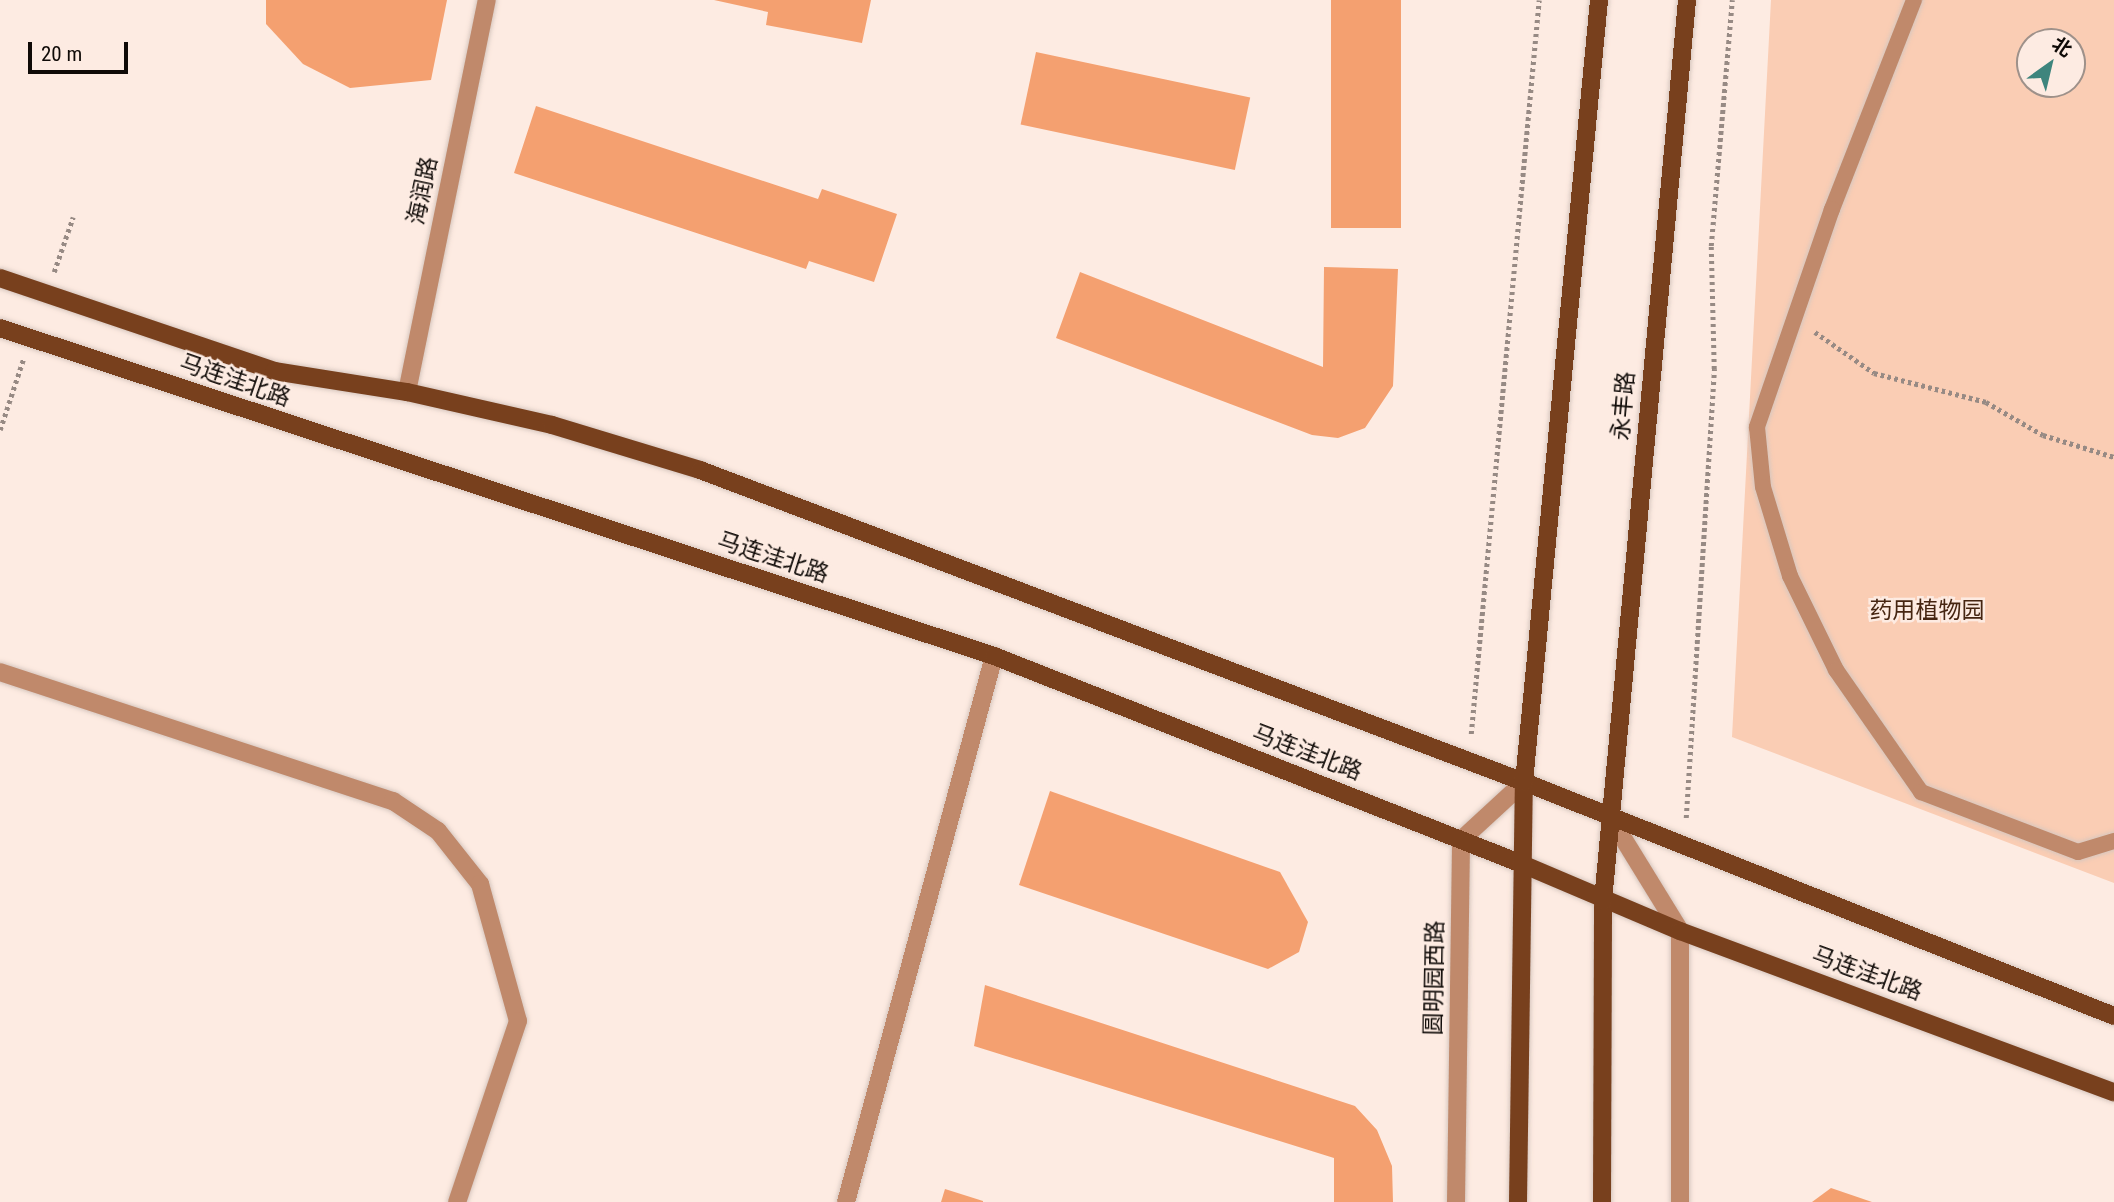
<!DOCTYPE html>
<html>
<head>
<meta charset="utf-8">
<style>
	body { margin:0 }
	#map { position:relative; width:2114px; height:1202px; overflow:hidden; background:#fdebe2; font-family:"Roboto Condensed","Noto Sans SC",sans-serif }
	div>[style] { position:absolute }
	.green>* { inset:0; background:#facdb4 }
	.building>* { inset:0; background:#f4a070; transform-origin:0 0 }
	.path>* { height:4.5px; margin-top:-2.25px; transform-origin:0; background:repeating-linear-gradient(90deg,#978a84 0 3.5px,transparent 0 7px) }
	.roads { filter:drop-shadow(0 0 2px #d7c7bf) drop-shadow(0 0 2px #d7c7bf) }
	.service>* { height:16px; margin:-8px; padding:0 8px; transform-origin:8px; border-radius:8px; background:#c0896b }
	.minor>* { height:18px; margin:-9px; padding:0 9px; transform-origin:9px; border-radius:9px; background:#c0896b }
	.tertiary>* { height:18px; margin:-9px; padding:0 9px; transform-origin:9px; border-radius:9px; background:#c0896b }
	.primary>* { height:18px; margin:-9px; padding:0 9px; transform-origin:9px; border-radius:9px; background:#78401d }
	span { translate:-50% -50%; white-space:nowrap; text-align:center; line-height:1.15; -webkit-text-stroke:5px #fdebe2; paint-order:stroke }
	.street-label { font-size:23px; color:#0f0a07 }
	.park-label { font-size:23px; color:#462511 }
	.north { position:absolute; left:2016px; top:28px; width:70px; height:70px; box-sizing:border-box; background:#fdebe2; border:2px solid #9e918a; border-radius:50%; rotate:34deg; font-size:19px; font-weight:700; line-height:28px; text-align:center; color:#0f0a07 }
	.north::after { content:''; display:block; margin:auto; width:24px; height:32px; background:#3e857d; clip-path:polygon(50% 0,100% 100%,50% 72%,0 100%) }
	.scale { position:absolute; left:28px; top:42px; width:100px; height:32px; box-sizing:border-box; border:4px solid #0f0a07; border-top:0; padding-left:9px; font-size:21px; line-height:24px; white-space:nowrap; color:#0f0a07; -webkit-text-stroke:5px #fdebe2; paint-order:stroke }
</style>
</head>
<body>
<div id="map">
	<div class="green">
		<i style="clip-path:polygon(evenodd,1771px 0,2114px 0,2114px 883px,1732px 737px,1771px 0,2030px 42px,2072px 42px,2072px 84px,2030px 84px,2030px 42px)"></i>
	</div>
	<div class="building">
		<i style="clip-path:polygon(266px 0,447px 0,431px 80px,350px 88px,303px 64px,266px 24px)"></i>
		<i style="clip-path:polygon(714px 0,871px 0,862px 43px,766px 25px,768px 12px)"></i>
		<i style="left:1331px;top:0;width:70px;height:228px"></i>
		<i style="left:1036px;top:52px;width:219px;height:74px;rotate:12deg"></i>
		<i style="clip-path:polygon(536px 106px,818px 199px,822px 189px,897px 214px,874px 282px,809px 261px,806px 269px,514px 173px)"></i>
		<i style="clip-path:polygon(1324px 267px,1398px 269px,1393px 386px,1365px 428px,1338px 438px,1312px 435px,1056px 338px,1080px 272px,1323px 367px)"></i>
		<i style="clip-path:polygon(1050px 791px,1280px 872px,1308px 922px,1299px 952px,1268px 969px,1019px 885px)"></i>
		<i style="clip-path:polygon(985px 985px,1355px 1106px,1377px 1130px,1392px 1166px,1393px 1202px,1334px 1202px,1334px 1158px,974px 1046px)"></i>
		<i style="clip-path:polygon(1831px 1188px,1872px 1202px,1812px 1202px)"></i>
		<i style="clip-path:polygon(945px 1189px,983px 1201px,983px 1202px,941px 1202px)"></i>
	</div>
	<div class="path">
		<i style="left:54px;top:272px;width:58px;rotate:-70.9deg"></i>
		<i style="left:1815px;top:332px;width:72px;rotate:34.8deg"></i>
		<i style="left:1874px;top:373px;width:116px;rotate:14.5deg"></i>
		<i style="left:1986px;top:402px;width:66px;rotate:30.1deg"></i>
		<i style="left:2043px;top:435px;width:74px;rotate:17.2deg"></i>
		<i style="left:0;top:430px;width:74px;rotate:-71.8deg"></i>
		<i style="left:1471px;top:734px;width:737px;rotate:-84.71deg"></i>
		<i style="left:1686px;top:818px;width:450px;rotate:-86.4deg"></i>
		<i style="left:1714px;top:369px;width:123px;rotate:-91.4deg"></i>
		<i style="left:1711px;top:246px;width:247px;rotate:-85.1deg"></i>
	</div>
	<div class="roads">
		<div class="service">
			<i style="left:1914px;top:0;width:225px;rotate:111.4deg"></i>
			<i style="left:1832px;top:209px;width:231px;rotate:109deg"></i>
			<i style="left:1757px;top:427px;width:60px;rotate:84.3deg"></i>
			<i style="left:1763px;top:487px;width:93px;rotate:73.1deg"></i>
			<i style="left:1790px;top:576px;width:105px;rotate:63.9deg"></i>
			<i style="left:1836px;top:670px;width:149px;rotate:55.1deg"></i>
			<i style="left:1921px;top:792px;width:168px;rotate:20.9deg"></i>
			<i style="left:2078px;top:852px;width:38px;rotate:-17deg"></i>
		</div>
		<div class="minor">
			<i style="left:407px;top:392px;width:400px;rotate:-78.5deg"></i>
			<i style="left:0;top:672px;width:414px;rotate:18.2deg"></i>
			<i style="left:393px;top:801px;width:54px;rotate:33.7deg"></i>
			<i style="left:438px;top:831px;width:68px;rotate:51.6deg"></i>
			<i style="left:480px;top:884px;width:142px;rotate:74.5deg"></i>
			<i style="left:518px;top:1021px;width:191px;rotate:108.6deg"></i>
			<i style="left:846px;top:1202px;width:566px;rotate:-74.83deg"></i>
		</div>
		<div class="tertiary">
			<i style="left:1610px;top:817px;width:134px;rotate:58.4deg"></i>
			<i style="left:1680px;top:931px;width:271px;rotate:90deg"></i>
			<i style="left:1456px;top:1202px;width:362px;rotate:-89.2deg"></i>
			<i style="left:1461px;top:840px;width:86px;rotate:-42.6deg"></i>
		</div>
		<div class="primary">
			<i style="left:0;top:278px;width:289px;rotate:18.7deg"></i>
			<i style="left:274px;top:371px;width:135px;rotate:9deg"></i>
			<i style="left:407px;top:392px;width:149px;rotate:12.8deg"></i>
			<i style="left:552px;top:425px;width:155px;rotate:16.9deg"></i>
			<i style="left:700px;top:470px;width:881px;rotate:20.74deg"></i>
			<i style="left:1524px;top:782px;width:635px;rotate:21.63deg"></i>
			<i style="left:0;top:328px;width:1047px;rotate:18.26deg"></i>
			<i style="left:994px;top:656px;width:567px;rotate:21.5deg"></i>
			<i style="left:1522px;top:864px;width:172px;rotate:23deg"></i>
			<i style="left:1680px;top:931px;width:463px;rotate:20.4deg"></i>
			<i style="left:1518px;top:1202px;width:420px;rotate:-89.2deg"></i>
			<i style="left:1524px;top:782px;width:786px;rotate:-84.52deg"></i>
			<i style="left:1602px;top:1202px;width:301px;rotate:-89.8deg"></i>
			<i style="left:1603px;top:901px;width:905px;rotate:-84.67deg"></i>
		</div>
	</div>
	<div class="street-label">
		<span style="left:423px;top:191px;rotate:-78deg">海润路</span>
		<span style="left:235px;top:381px;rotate:19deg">马连洼北路</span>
		<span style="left:1624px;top:406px;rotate:-85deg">永丰路</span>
		<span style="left:773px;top:558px;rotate:18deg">马连洼北路</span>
		<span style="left:1307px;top:753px;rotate:21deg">马连洼北路</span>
		<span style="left:1867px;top:974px;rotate:20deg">马连洼北路</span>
		<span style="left:1435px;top:978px;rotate:-89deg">圆明园西路</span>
	</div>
	<div class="park-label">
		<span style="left:1927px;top:611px">药用植物园</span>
	</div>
	<div class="north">北</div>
	<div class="scale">20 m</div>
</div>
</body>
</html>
